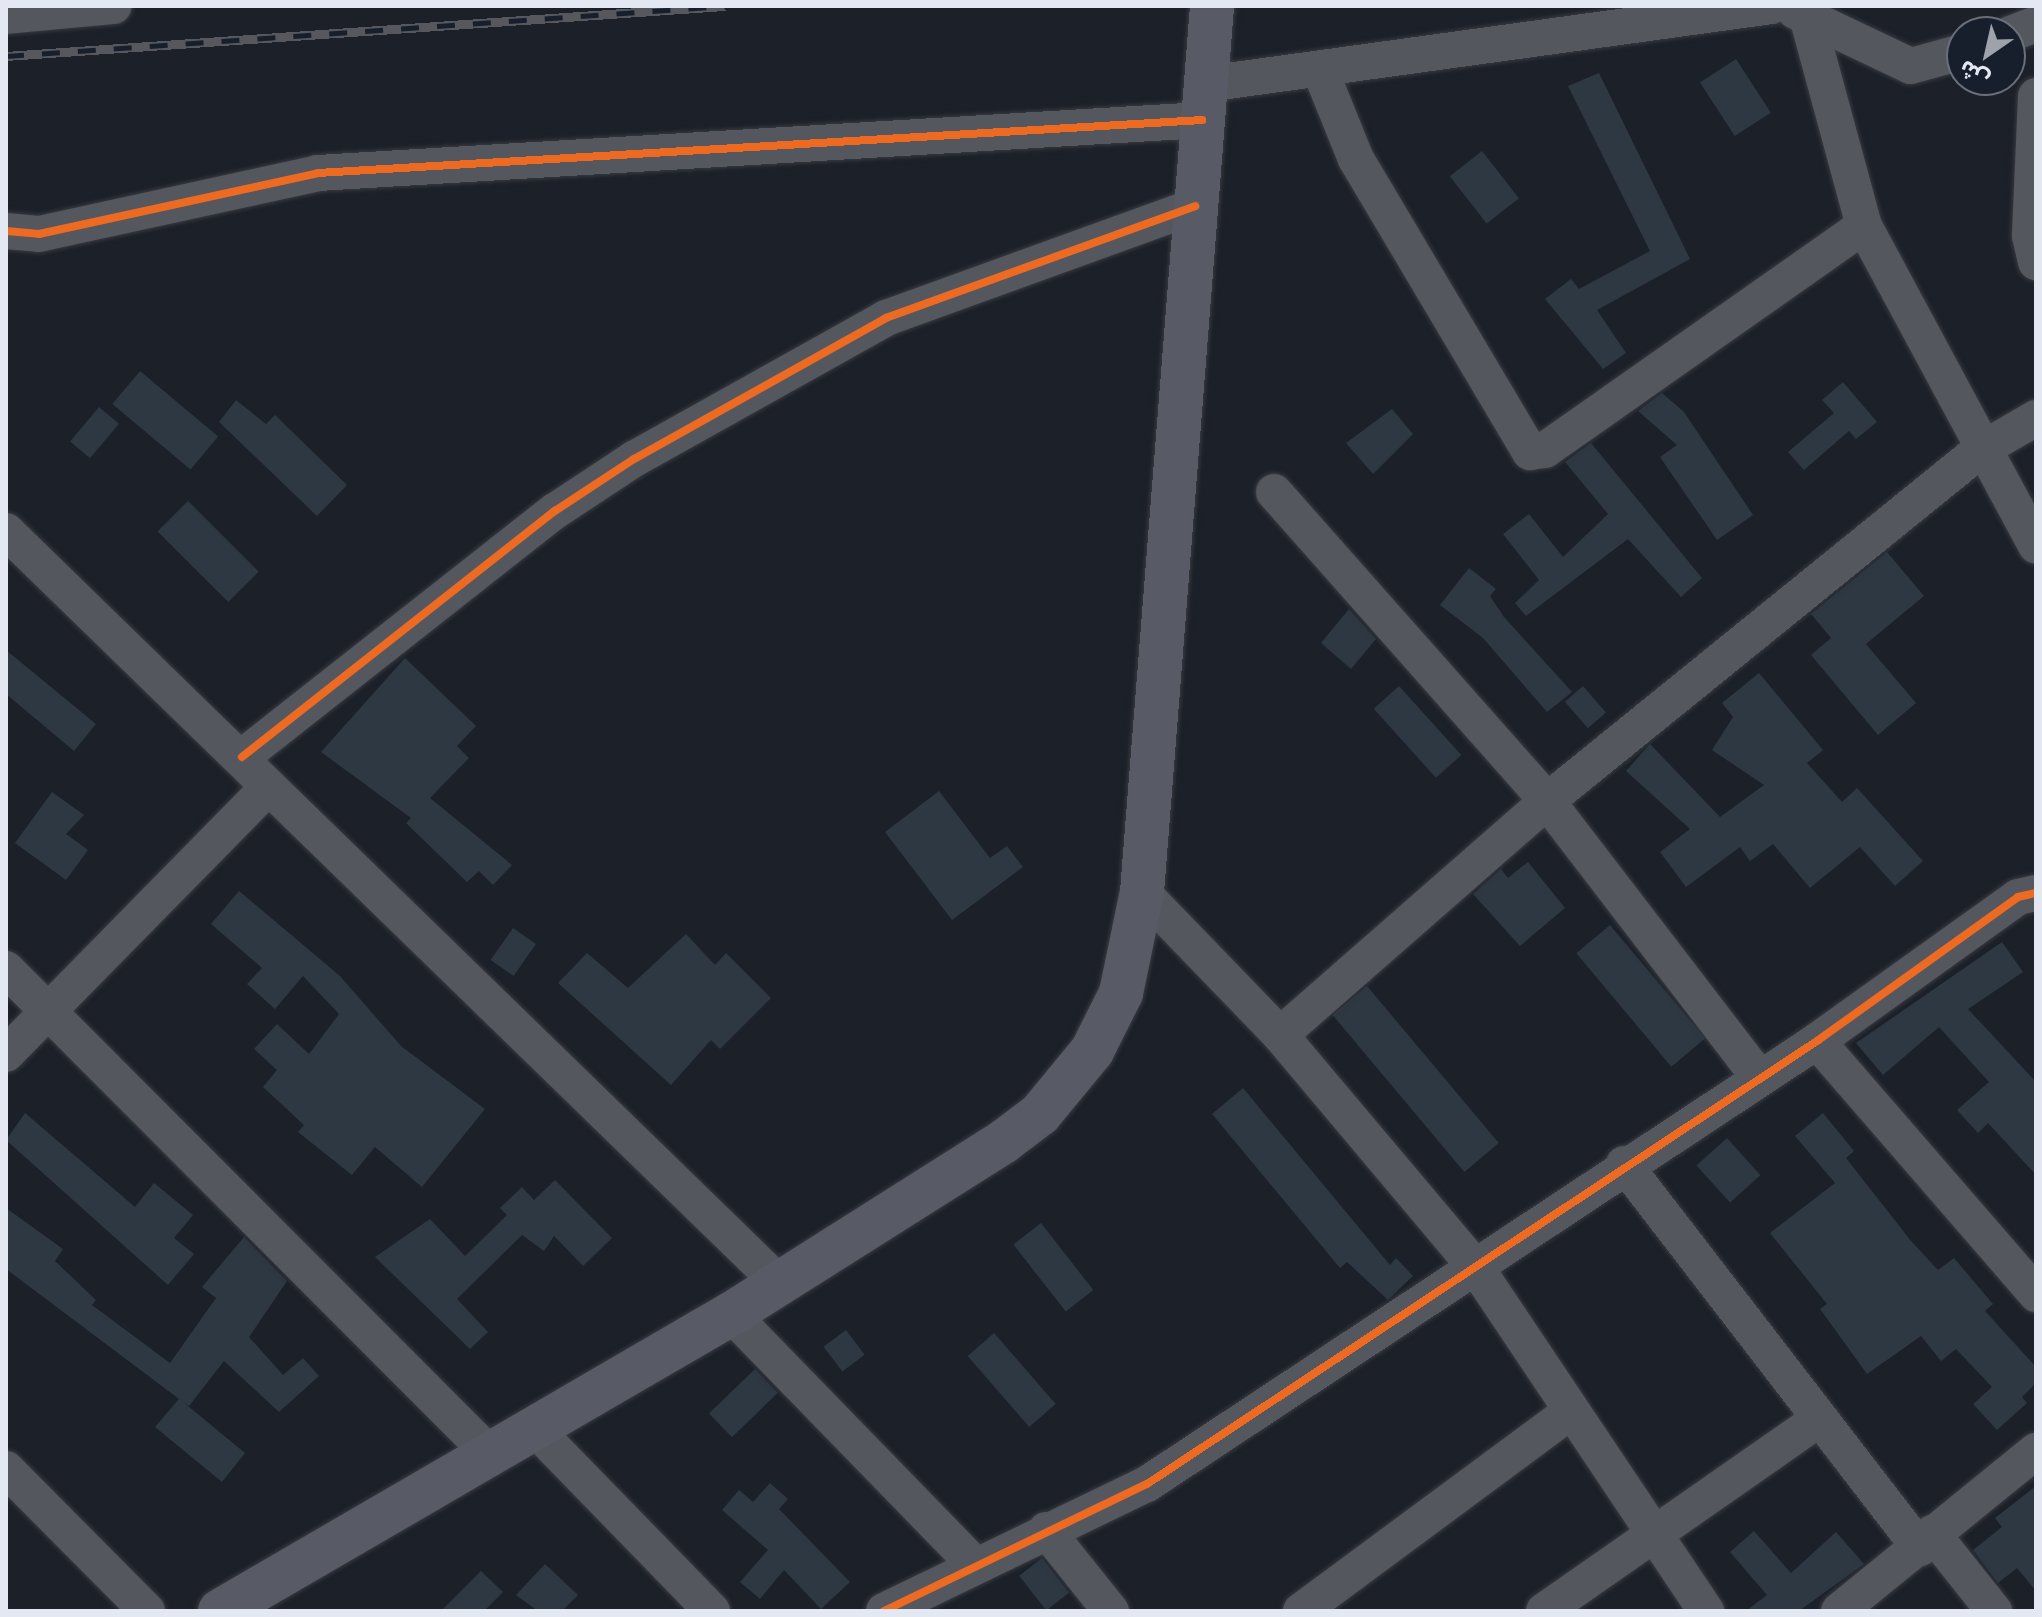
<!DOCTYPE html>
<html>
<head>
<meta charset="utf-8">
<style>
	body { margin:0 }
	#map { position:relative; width:2042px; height:1617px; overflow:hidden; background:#1c2028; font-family:Commissioner,"Noto Sans Arabic",sans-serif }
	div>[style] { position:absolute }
	.building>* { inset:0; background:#2d3843; transform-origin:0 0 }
	.roads { filter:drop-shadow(0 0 2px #383a41) drop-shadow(0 0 2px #383a41) }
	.street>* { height:36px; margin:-18px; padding:0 18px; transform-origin:18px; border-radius:18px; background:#54575e }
	.primary>* { height:44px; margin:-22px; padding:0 22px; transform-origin:22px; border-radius:22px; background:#585a65 }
	.rail>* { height:9px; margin-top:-4.5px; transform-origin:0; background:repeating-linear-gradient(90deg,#181f2c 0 18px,#56585e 0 36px); box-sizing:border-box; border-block:2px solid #56585e }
	.cycleway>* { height:8px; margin:-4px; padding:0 4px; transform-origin:4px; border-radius:4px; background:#ed6a23 }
	span { translate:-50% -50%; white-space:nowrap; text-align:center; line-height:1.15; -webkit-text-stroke:7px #181f2c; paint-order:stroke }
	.frame { position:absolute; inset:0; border:8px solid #e4e8f2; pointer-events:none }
	.north { position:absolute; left:1946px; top:16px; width:80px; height:80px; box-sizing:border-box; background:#181f2c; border:2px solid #6a6f7b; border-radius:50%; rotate:214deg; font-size:22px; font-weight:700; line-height:32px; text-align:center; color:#e4e8f2 }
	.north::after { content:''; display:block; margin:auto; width:28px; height:36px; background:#9ea2ab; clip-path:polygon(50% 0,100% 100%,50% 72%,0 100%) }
</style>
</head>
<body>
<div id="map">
	<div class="building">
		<i style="left:1736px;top:59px;width:64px;height:43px;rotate:57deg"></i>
		<i style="clip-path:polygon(1599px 73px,1690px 259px,1597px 310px,1626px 353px,1603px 369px,1545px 299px,1571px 279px,1579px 289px,1650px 251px,1568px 86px)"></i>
		<i style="left:1482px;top:151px;width:60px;height:41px;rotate:52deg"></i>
		<i style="left:140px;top:371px;width:102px;height:43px;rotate:40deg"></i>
		<i style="clip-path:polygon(1843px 382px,1877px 422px,1856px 439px,1849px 431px,1804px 470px,1788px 452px,1834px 413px,1822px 400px)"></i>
		<i style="clip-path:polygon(1662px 393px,1684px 412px,1753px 515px,1717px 540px,1660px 457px,1677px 445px,1638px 411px)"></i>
		<i style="clip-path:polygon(236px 400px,266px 424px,275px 415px,347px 485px,317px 516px,219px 422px)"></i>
		<i style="left:99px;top:407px;width:26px;height:45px;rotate:40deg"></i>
		<i style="clip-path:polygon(1392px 409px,1413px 434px,1373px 474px,1346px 443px)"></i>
		<i style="clip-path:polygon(1591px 443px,1702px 578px,1681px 597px,1628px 539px,1526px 616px,1515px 603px,1539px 580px,1503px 534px,1529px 514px,1563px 557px,1608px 514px,1565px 462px)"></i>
		<i style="left:188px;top:501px;width:100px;height:43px;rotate:45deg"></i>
		<i style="clip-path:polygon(1887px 552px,1924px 596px,1866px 644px,1916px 703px,1878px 735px,1811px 655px,1831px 638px,1811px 614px)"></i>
		<i style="clip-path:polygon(1469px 568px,1496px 589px,1490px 596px,1504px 617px,1572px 692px,1547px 712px,1483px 638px,1440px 605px)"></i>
		<i style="clip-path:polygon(1349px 609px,1376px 639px,1351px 669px,1321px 643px)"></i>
		<i style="clip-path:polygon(6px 650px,96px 724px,74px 751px,6px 694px)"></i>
		<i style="clip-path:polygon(405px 658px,476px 726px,457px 746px,469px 758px,430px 798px,512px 865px,493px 885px,479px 871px,467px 882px,406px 823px,411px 818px,321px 752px)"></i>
		<i style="clip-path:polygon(1759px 673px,1823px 750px,1807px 763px,1842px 802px,1857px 788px,1923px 861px,1895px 886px,1860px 847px,1810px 888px,1773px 844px,1750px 861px,1740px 847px,1686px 887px,1660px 852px,1690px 829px,1626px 771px,1650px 744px,1720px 817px,1764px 785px,1712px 750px,1733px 717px,1722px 703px)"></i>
		<i style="left:1399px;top:686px;width:93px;height:34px;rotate:48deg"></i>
		<i style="left:1583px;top:686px;width:35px;height:24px;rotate:49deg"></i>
		<i style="clip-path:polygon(939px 791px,990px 858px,1007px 846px,1023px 867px,952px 920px,885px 832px)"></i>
		<i style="clip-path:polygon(52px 792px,84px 815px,66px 834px,88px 850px,66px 880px,15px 843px)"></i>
		<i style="clip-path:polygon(1528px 862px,1565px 908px,1520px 946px,1473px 894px,1501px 869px,1508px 878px)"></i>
		<i style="clip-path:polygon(239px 891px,340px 976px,401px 1046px,485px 1109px,422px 1187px,375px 1147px,352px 1175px,298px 1132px,304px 1125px,263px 1087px,277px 1070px,254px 1049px,277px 1024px,309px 1054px,339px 1014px,303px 976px,275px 1009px,247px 984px,262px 968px,211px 924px)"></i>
		<i style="left:1610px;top:925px;width:148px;height:44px;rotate:50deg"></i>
		<i style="left:513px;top:928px;width:28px;height:39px;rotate:35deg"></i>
		<i style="clip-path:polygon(686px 934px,715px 965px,726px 953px,771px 998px,720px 1049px,711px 1040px,671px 1085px,558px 983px,587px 953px,628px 988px)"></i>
		<i style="clip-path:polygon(2002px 942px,2023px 972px,1968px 1009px,2036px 1082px,2036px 1175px,1988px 1123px,1978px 1133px,1957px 1110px,1989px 1082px,1939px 1027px,1883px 1075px,1856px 1043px)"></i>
		<i style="left:1367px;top:986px;width:205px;height:45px;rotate:50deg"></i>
		<i style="clip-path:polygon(1243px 1088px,1390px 1265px,1396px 1258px,1413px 1276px,1388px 1300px,1347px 1262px,1340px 1268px,1212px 1114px)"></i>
		<i style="clip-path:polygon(25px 1113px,135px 1207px,154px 1183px,193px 1215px,174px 1238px,194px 1254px,168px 1285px,6px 1140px)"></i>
		<i style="clip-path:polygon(1823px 1113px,1854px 1151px,1846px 1158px,1911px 1241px,1938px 1270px,1954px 1258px,1993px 1304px,1985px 1311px,2036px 1367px,2036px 1383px,2022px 1397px,2027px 1403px,1997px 1430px,1973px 1404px,1992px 1387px,1956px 1349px,1941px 1361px,1921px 1336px,1867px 1374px,1820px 1309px,1827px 1304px,1770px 1233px,1835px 1183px,1795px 1136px)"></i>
		<i style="left:1727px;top:1138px;width:50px;height:41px;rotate:48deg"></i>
		<i style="clip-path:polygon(555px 1180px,612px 1238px,583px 1266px,554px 1236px,544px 1251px,522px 1235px,457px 1299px,488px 1332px,470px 1349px,375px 1257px,430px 1219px,465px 1256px,507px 1215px,500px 1208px,522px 1187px,534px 1200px)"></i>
		<i style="clip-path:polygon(6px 1208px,63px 1249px,55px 1261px,96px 1300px,92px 1305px,170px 1363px,216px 1298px,202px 1287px,244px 1237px,287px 1281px,249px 1337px,283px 1375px,303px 1358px,319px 1376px,279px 1412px,224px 1361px,189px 1406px,182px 1401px,245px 1453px,222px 1482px,155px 1427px,179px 1399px,6px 1269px)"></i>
		<i style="left:1041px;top:1223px;width:85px;height:35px;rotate:52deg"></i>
		<i style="left:846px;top:1330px;width:31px;height:28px;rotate:53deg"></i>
		<i style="left:994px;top:1333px;width:94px;height:35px;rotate:49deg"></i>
		<i style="left:755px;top:1369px;width:33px;height:64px;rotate:46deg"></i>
		<i style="clip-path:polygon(770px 1483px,788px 1499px,779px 1509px,850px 1582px,821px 1609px,784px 1570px,760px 1599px,740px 1582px,768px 1550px,722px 1510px,739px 1490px,753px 1502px)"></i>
		<i style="clip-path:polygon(2036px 1486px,2036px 1591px,2017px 1568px,1998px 1583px,1973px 1550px,2002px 1527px,1995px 1518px)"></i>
		<i style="clip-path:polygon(1754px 1531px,1791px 1573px,1836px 1532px,1864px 1564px,1799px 1611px,1746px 1611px,1767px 1595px,1730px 1552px)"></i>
		<i style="left:1042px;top:1558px;width:44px;height:29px;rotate:52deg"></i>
		<i style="clip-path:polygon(545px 1564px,578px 1595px,562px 1611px,538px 1611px,516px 1595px)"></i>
		<i style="clip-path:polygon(481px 1571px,503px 1592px,484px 1611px,441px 1611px)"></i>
	</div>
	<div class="roads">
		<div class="street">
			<i style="left:1795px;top:11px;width:128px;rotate:25.4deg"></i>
			<i style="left:1911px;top:66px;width:53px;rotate:-15.4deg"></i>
			<i style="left:6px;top:16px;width:108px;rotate:-5.3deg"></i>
			<i style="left:1808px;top:20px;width:213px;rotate:74.8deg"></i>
			<i style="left:1864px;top:226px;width:363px;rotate:61.7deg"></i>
			<i style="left:2010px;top:34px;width:28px;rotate:-21deg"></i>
			<i style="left:1320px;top:70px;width:96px;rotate:68deg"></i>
			<i style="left:1356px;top:159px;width:341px;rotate:59.3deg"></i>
			<i style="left:1530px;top:452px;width:15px;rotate:-8deg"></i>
			<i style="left:1545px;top:450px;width:390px;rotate:-35.1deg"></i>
			<i style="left:1206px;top:84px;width:571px;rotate:-7.85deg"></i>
			<i style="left:2036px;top:96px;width:140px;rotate:92.5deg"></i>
			<i style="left:2030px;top:236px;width:27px;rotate:77deg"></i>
			<i style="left:6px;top:231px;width:33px;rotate:5deg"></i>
			<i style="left:39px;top:234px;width:286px;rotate:-12.3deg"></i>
			<i style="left:318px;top:173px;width:886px;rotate:-3.43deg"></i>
			<i style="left:1274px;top:492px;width:412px;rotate:48.5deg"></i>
			<i style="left:1547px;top:801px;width:348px;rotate:52.5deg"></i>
			<i style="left:6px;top:531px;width:1080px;rotate:44.21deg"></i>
			<i style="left:242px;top:757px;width:398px;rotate:-38.2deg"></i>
			<i style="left:555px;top:511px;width:95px;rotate:-33.4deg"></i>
			<i style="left:634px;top:459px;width:289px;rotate:-29.2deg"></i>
			<i style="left:886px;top:318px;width:329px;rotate:-19.9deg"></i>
			<i style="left:1142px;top:892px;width:199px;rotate:46deg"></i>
			<i style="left:1280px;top:1035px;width:306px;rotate:49.9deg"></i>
			<i style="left:1477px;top:1269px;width:412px;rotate:56.2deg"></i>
			<i style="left:6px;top:969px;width:687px;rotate:45.06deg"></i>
			<i style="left:1280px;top:1035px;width:355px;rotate:-41.2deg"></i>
			<i style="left:1547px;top:801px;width:556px;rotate:-39.01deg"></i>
			<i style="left:1979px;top:451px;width:66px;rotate:-30.1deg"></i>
			<i style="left:1817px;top:1041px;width:335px;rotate:49.1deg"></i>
			<i style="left:6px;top:1054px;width:374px;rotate:-45.5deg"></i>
			<i style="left:1624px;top:1164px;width:485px;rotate:52.4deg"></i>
			<i style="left:731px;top:1314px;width:346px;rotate:45.8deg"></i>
			<i style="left:535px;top:1429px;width:254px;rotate:45.8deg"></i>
			<i style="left:6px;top:1469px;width:200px;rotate:45.2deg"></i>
			<i style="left:1046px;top:1530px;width:104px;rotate:51.3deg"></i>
			<i style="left:1932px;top:1533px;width:100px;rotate:51.5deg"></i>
			<i style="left:884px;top:1611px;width:292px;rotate:-25.8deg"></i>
			<i style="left:1147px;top:1484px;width:803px;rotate:-33.47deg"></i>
			<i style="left:1817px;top:1041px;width:247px;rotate:-35.6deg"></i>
			<i style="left:2018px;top:897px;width:18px;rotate:-13deg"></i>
			<i style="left:1301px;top:1611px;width:336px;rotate:-36.5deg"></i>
			<i style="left:1544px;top:1611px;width:335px;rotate:-34.9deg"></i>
			<i style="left:1839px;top:1611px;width:254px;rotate:-39.1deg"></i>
		</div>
		<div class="primary">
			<i style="left:220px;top:1611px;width:591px;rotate:-30.17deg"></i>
			<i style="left:731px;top:1314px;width:322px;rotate:-32.3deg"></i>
			<i style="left:1003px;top:1142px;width:46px;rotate:-37.1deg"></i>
			<i style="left:1040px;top:1114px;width:82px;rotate:-50.5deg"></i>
			<i style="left:1092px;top:1051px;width:65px;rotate:-63.4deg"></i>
			<i style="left:1121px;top:993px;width:103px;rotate:-78.3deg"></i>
			<i style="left:1142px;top:892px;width:889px;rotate:-85.48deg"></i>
		</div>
	</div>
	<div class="rail">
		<i style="left:6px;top:56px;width:721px;rotate:-3.98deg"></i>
	</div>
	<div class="cycleway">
		<i style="left:6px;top:231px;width:33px;rotate:5deg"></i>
		<i style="left:39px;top:234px;width:286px;rotate:-12.3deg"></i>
		<i style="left:318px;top:173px;width:886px;rotate:-3.43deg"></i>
		<i style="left:242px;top:757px;width:398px;rotate:-38.2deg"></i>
		<i style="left:555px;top:511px;width:95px;rotate:-33.4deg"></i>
		<i style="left:634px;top:459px;width:289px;rotate:-29.2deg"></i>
		<i style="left:886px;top:318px;width:329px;rotate:-19.9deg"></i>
		<i style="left:884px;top:1611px;width:292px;rotate:-25.8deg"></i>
		<i style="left:1147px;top:1484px;width:803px;rotate:-33.47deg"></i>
		<i style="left:1817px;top:1041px;width:247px;rotate:-35.6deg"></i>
		<i style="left:2018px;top:897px;width:18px;rotate:-13deg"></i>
	</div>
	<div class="frame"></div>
	<div class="north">ش</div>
</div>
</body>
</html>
